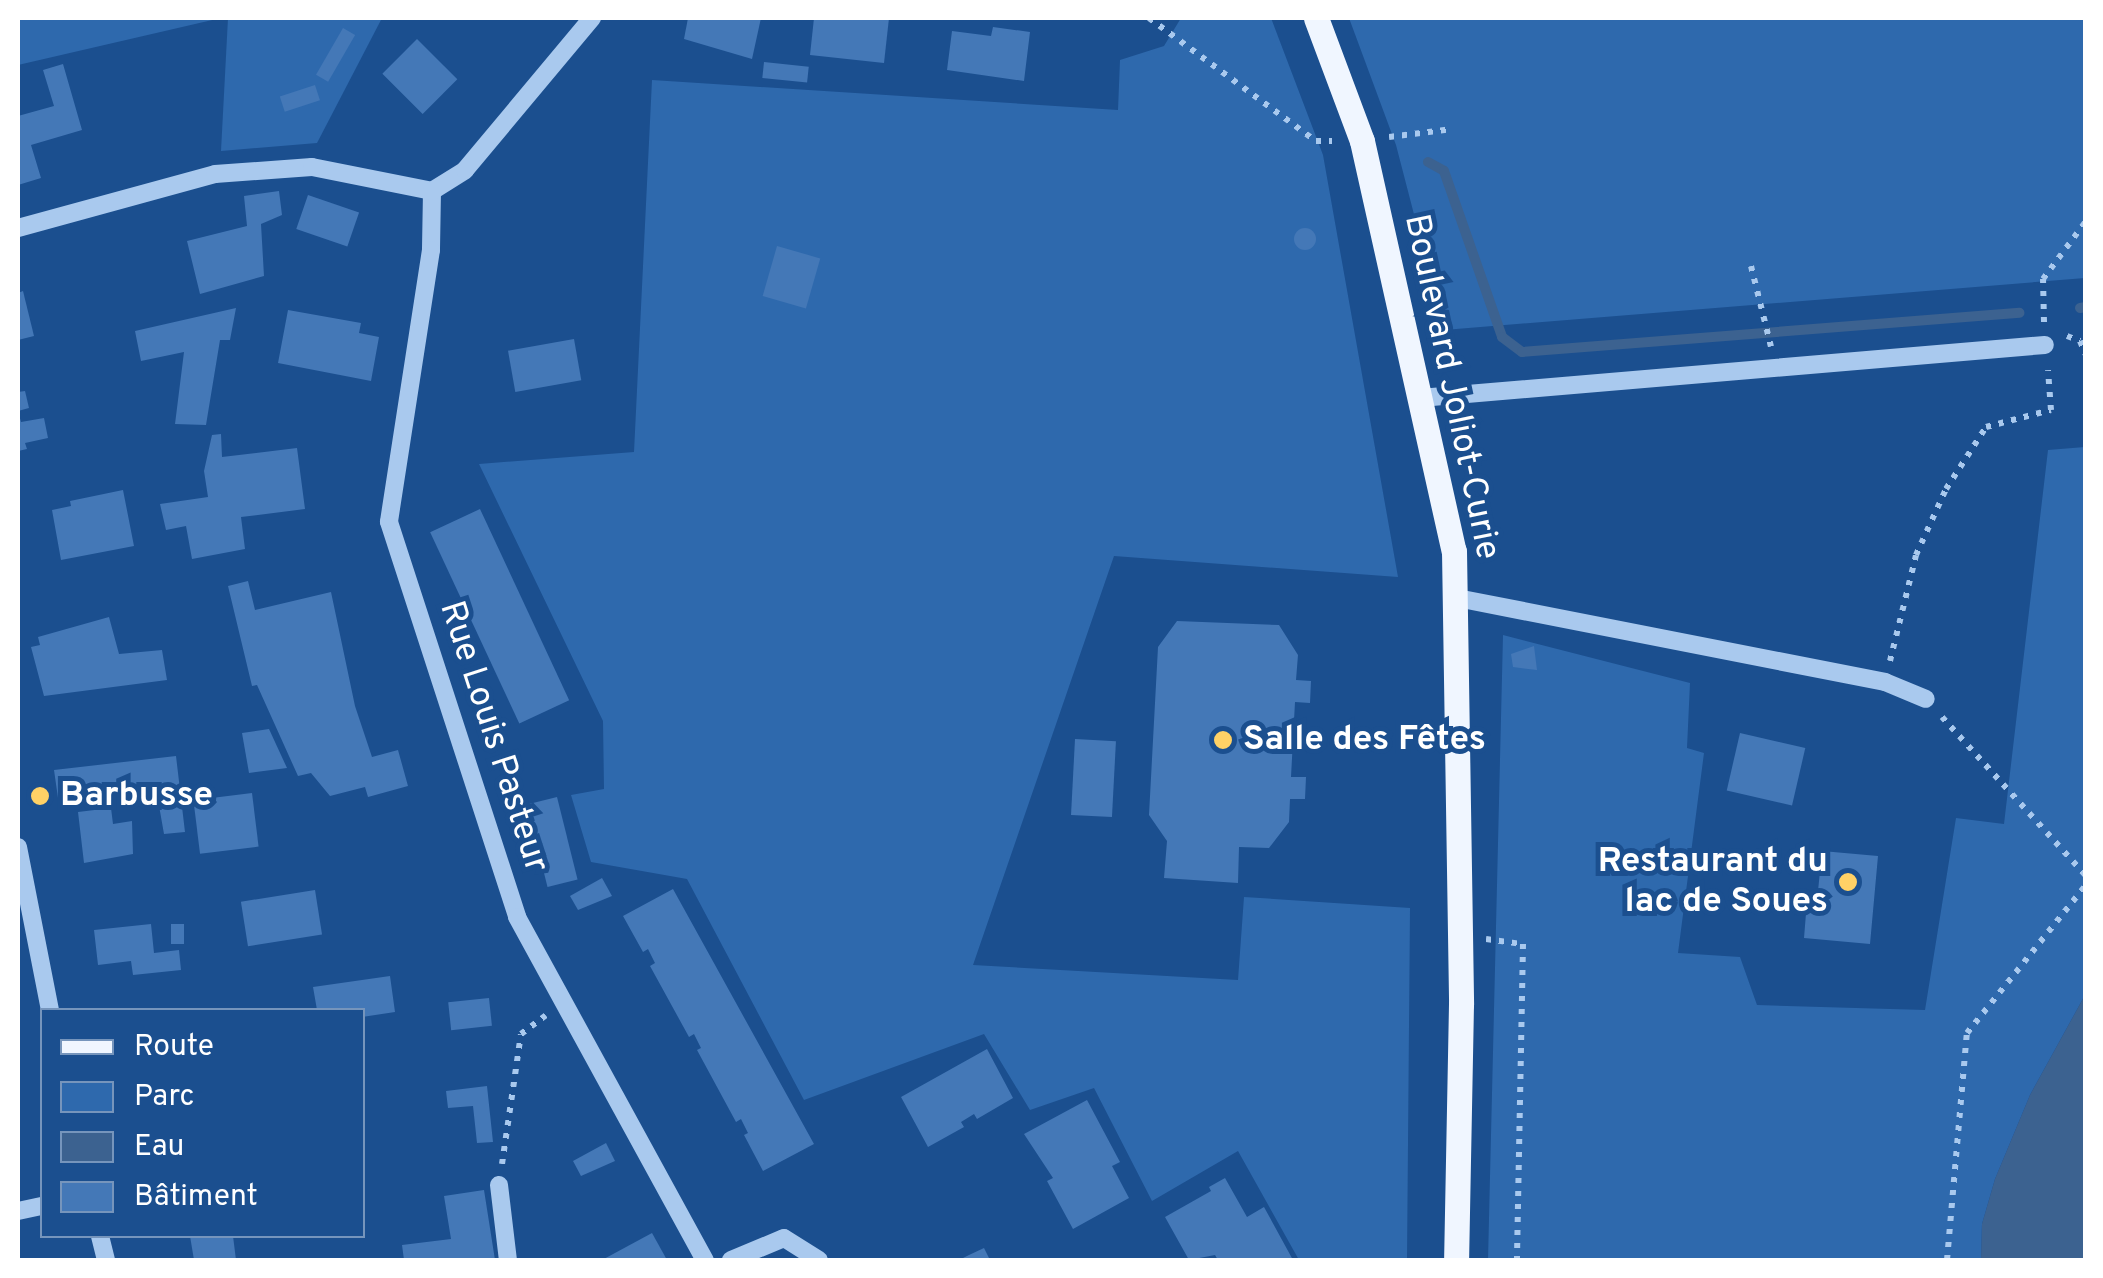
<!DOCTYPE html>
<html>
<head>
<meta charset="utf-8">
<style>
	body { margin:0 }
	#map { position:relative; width:2103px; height:1278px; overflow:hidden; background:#1b4f8f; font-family:Overpass,sans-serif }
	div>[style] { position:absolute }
	.green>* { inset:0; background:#2e69ad }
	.water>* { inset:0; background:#3c6290 }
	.stream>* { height:10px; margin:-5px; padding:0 5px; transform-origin:5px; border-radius:5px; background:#3c6290 }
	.building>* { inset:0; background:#4478b7; transform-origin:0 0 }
	.round { border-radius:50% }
	.path>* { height:6px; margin-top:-3px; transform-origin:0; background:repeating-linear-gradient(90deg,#a9c9ee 0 5px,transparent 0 13px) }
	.minor>* { height:18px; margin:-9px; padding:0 9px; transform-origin:9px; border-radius:9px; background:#a9c9ee }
	.major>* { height:25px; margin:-12.5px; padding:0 12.5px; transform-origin:12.5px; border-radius:12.5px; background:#f0f6ff }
	.dots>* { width:28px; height:28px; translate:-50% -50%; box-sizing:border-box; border:5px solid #1b4f8f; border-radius:50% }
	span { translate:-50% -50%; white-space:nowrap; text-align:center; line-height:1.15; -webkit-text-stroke:10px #1b4f8f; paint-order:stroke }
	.street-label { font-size:35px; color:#fff }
	.poi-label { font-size:35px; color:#fff; font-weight:700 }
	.left { translate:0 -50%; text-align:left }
	.right { translate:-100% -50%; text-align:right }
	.frame { position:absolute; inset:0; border:20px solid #fff; pointer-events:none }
	.legend { position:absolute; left:40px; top:1008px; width:325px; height:230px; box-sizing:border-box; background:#1b4f8f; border:2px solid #7695bc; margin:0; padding:12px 18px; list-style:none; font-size:30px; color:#fff }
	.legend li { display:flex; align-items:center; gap:20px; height:50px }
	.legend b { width:50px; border:2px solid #7695bc }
</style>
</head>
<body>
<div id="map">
	<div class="green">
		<i style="clip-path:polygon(18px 18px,221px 18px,18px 65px)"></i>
		<i style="clip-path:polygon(228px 18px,382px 18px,317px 143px,221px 151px)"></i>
		<i style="clip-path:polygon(1181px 18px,1271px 18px,1323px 155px,1398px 577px,1114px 556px,973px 965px,1238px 980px,1244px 897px,1410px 908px,1407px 1260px,1299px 1260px,1238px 1151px,1152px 1201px,1094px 1088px,1030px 1110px,984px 1034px,804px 1100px,687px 879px,591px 862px,571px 795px,604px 789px,603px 721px,479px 464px,634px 452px,652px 80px,1118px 110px,1120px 60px,1164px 46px)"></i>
		<i style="clip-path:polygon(1349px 18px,2085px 18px,2085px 278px,1444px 330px,1396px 145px)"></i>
		<i style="clip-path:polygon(2085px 447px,2085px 995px,2030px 1095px,1995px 1179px,1982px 1224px,1981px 1260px,1488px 1260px,1503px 635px,1690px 683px,1687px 748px,1704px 753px,1678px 953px,1740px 957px,1757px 1005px,1925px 1010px,1956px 818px,2004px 824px,2048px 450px)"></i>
	</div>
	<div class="water">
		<i style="clip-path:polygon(2085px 995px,2085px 1260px,1981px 1260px,1982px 1224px,1995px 1179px,2030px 1095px)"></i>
	</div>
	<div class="stream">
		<i style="left:1428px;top:162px;width:18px;rotate:29deg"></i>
		<i style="left:1444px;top:171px;width:176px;rotate:70.7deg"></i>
		<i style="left:1502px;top:337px;width:25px;rotate:37deg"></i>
		<i style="left:1522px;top:352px;width:499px;rotate:-4.5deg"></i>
		<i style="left:2080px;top:308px;width:6px;rotate:-9deg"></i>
	</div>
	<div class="building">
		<i style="clip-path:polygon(688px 18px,761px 18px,752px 59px,684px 39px)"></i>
		<i style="clip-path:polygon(814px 18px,889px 18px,884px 63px,810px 55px)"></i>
		<i style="clip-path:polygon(993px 27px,1030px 32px,1024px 81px,947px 70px,952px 31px,991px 36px)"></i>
		<i style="left:343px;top:28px;width:14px;height:54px;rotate:30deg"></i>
		<i style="left:417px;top:39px;width:57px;height:49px;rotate:45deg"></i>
		<i style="left:764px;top:62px;width:45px;height:16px;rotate:6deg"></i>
		<i style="clip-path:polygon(63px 64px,82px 130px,31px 145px,41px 178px,18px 185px,18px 116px,54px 106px,43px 70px)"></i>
		<i style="left:315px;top:85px;width:16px;height:37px;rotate:72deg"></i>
		<i style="clip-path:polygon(279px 191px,282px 215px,261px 224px,264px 276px,200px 294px,187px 241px,247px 226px,244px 196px)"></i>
		<i style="left:308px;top:195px;width:54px;height:36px;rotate:19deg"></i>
		<i class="round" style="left:1294px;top:228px;width:22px;height:22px"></i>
		<i style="left:777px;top:246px;width:45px;height:52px;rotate:16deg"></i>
		<i style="clip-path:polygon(23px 291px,34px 336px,18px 340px,18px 293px)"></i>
		<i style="clip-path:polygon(236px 308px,230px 340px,220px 340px,206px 425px,175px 424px,184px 352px,141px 361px,135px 331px)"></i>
		<i style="clip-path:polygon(288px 310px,361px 323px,359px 333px,379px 337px,371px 381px,278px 363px)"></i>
		<i style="left:574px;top:339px;width:42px;height:67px;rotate:80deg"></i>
		<i style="clip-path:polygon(25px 391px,29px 408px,18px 411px,18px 392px)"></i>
		<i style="clip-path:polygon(18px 411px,21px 422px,44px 418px,48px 438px,25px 443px,27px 449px,18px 451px)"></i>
		<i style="clip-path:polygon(221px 434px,222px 457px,297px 448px,305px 509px,241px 517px,245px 549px,192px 559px,186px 526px,166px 530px,160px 504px,208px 497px,204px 471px,212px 435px)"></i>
		<i style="clip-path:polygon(123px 490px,134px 546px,61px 560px,52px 510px,71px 506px,70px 501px)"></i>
		<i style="left:480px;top:509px;width:211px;height:55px;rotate:65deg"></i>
		<i style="clip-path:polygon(248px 581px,255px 610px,331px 592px,355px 706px,372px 757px,398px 750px,408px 786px,368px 797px,365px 787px,330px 796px,311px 773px,298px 776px,257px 685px,252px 686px,228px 586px)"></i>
		<i style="clip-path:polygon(109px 617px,119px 654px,162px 650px,167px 680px,44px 696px,31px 647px,40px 645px,38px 637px)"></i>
		<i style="clip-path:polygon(1177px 621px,1279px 625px,1298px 655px,1296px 680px,1311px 681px,1310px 703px,1295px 702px,1291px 777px,1306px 777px,1305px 799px,1290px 799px,1289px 822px,1269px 848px,1239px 847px,1238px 883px,1164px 878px,1167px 841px,1149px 815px,1158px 647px)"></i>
		<i style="clip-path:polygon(1534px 646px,1537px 670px,1513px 667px,1511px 654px)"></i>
		<i style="clip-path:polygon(269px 729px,287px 768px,249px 773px,242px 733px)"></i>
		<i style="left:1740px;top:733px;width:67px;height:59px;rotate:13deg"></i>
		<i style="left:1075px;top:739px;width:41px;height:76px;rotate:3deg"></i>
		<i style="clip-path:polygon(176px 756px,185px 832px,164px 834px,158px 800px,125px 805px,123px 789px,58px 798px,54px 770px)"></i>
		<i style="left:252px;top:793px;width:54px;height:59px;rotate:83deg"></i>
		<i style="left:557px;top:797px;width:85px;height:31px;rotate:76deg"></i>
		<i style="clip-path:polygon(111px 808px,113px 824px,132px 821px,133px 854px,84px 863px,78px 812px)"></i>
		<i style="clip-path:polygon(1822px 851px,1878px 856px,1870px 944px,1804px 938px,1807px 901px,1817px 901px)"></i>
		<i style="clip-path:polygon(602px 878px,612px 896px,578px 910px,570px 896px)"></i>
		<i style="clip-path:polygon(673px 889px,814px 1144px,763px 1171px,744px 1135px,748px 1133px,741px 1119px,736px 1122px,697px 1050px,701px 1048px,694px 1034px,689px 1037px,650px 966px,655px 963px,648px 949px,643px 952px,623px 916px)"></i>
		<i style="left:315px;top:890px;width:45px;height:75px;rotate:81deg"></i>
		<i style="clip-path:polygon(151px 924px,154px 953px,179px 950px,181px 970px,133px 975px,131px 961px,98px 965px,94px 930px)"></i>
		<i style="left:171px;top:924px;width:13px;height:20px"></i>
		<i style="clip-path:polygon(390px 976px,395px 1012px,362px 1017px,362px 1010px,317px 1010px,313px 987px)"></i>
		<i style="left:489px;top:998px;width:28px;height:41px;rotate:84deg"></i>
		<i style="clip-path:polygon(987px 1049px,1013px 1098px,977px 1119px,974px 1114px,961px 1122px,964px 1127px,928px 1147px,901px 1097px)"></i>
		<i style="clip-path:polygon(487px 1086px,493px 1142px,477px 1143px,473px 1106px,448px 1108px,446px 1091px)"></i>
		<i style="clip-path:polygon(1087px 1100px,1120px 1162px,1112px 1166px,1129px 1198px,1073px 1229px,1047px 1181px,1053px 1178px,1024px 1134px)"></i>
		<i style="clip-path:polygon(606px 1143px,615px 1161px,581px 1176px,573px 1161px)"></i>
		<i style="clip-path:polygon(1225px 1178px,1247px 1217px,1264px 1207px,1293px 1260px,1218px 1260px,1215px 1255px,1189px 1260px,1165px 1217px,1211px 1191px,1209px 1187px)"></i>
		<i style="clip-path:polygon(484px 1190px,495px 1260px,404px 1260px,402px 1245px,451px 1239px,444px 1196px)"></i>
		<i style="clip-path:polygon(652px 1233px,667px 1260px,602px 1260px)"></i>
		<i style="clip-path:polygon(190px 1236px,233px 1236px,236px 1260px,194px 1260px)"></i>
		<i style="clip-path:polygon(984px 1248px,990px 1260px,959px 1260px,969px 1255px)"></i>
	</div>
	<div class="path">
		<i style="left:1149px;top:18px;width:207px;rotate:36.4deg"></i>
		<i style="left:1316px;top:141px;width:16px"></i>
		<i style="left:1389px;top:137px;width:64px;rotate:-7.2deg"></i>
		<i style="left:1751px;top:266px;width:83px;rotate:76.1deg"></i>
		<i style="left:2044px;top:322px;width:43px;rotate:-91.3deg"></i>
		<i style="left:2043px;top:279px;width:72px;rotate:-53.4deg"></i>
		<i style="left:2067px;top:336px;width:14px;rotate:21deg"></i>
		<i style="left:2080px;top:341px;width:15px;rotate:67deg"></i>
		<i style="left:1890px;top:661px;width:109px;rotate:-76.2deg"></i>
		<i style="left:1916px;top:555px;width:72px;rotate:-65.6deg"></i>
		<i style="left:1946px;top:489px;width:74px;rotate:-57.2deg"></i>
		<i style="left:1986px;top:427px;width:67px;rotate:-14.7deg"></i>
		<i style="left:2051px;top:410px;width:40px;rotate:-94.3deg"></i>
		<i style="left:1942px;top:717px;width:215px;rotate:47.8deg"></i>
		<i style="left:1486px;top:939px;width:37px;rotate:8deg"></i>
		<i style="left:1523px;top:944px;width:316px;rotate:91.1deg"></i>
		<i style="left:502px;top:1164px;width:131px;rotate:-81.7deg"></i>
		<i style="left:521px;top:1034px;width:31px;rotate:-37deg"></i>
		<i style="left:1947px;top:1260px;width:228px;rotate:-85deg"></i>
		<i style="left:1967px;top:1033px;width:190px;rotate:-51.2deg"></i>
	</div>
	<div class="minor">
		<i style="left:432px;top:191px;width:59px;rotate:91deg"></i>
		<i style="left:431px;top:250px;width:275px;rotate:98.8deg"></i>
		<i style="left:389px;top:522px;width:415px;rotate:72deg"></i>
		<i style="left:517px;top:917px;width:391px;rotate:61.3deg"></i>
		<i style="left:18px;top:228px;width:204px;rotate:-15.3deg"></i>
		<i style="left:215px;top:174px;width:97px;rotate:-4.1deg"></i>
		<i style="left:312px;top:167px;width:122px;rotate:11.3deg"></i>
		<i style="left:432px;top:191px;width:39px;rotate:-32deg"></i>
		<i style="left:465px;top:170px;width:198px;rotate:-50.1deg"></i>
		<i style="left:1420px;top:398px;width:627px;rotate:-4.85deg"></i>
		<i style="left:1457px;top:598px;width:436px;rotate:11.1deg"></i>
		<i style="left:1885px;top:682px;width:44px;rotate:22.5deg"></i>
		<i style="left:18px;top:847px;width:166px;rotate:78.9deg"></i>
		<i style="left:499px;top:1185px;width:76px;rotate:83.2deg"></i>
		<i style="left:18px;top:1211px;width:25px;rotate:-12deg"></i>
		<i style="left:100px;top:1236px;width:25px;rotate:76deg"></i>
		<i style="left:731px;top:1260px;width:57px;rotate:-22.5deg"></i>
		<i style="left:784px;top:1238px;width:41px;rotate:32.2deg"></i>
	</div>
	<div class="major">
		<i style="left:1316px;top:18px;width:131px;rotate:69.5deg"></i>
		<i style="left:1362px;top:141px;width:420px;rotate:77.4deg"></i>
		<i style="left:1454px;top:551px;width:453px;rotate:89.1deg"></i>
		<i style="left:1461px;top:1004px;width:256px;rotate:91.1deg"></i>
	</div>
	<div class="dots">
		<i style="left:1223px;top:740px;background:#ffd166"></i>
		<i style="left:40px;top:796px;background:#ffd166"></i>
		<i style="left:1848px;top:882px;background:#ffd166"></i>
	</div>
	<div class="street-label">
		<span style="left:1451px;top:387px;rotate:78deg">Boulevard Joliot-Curie</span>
		<span style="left:493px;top:737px;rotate:72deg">Rue Louis Pasteur</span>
	</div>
	<div class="poi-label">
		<span class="left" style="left:1243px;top:740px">Salle des Fêtes</span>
		<span class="left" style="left:60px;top:796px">Barbusse</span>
		<span class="right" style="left:1828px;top:882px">Restaurant du<br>lac de Soues</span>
	</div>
	<div class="frame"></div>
	<ul class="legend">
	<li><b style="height:12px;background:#f0f6ff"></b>Route</li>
	<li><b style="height:28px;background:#2e69ad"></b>Parc</li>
	<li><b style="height:28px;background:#3c6290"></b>Eau</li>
	<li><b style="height:28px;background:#4478b7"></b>Bâtiment</li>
	</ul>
</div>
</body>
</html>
